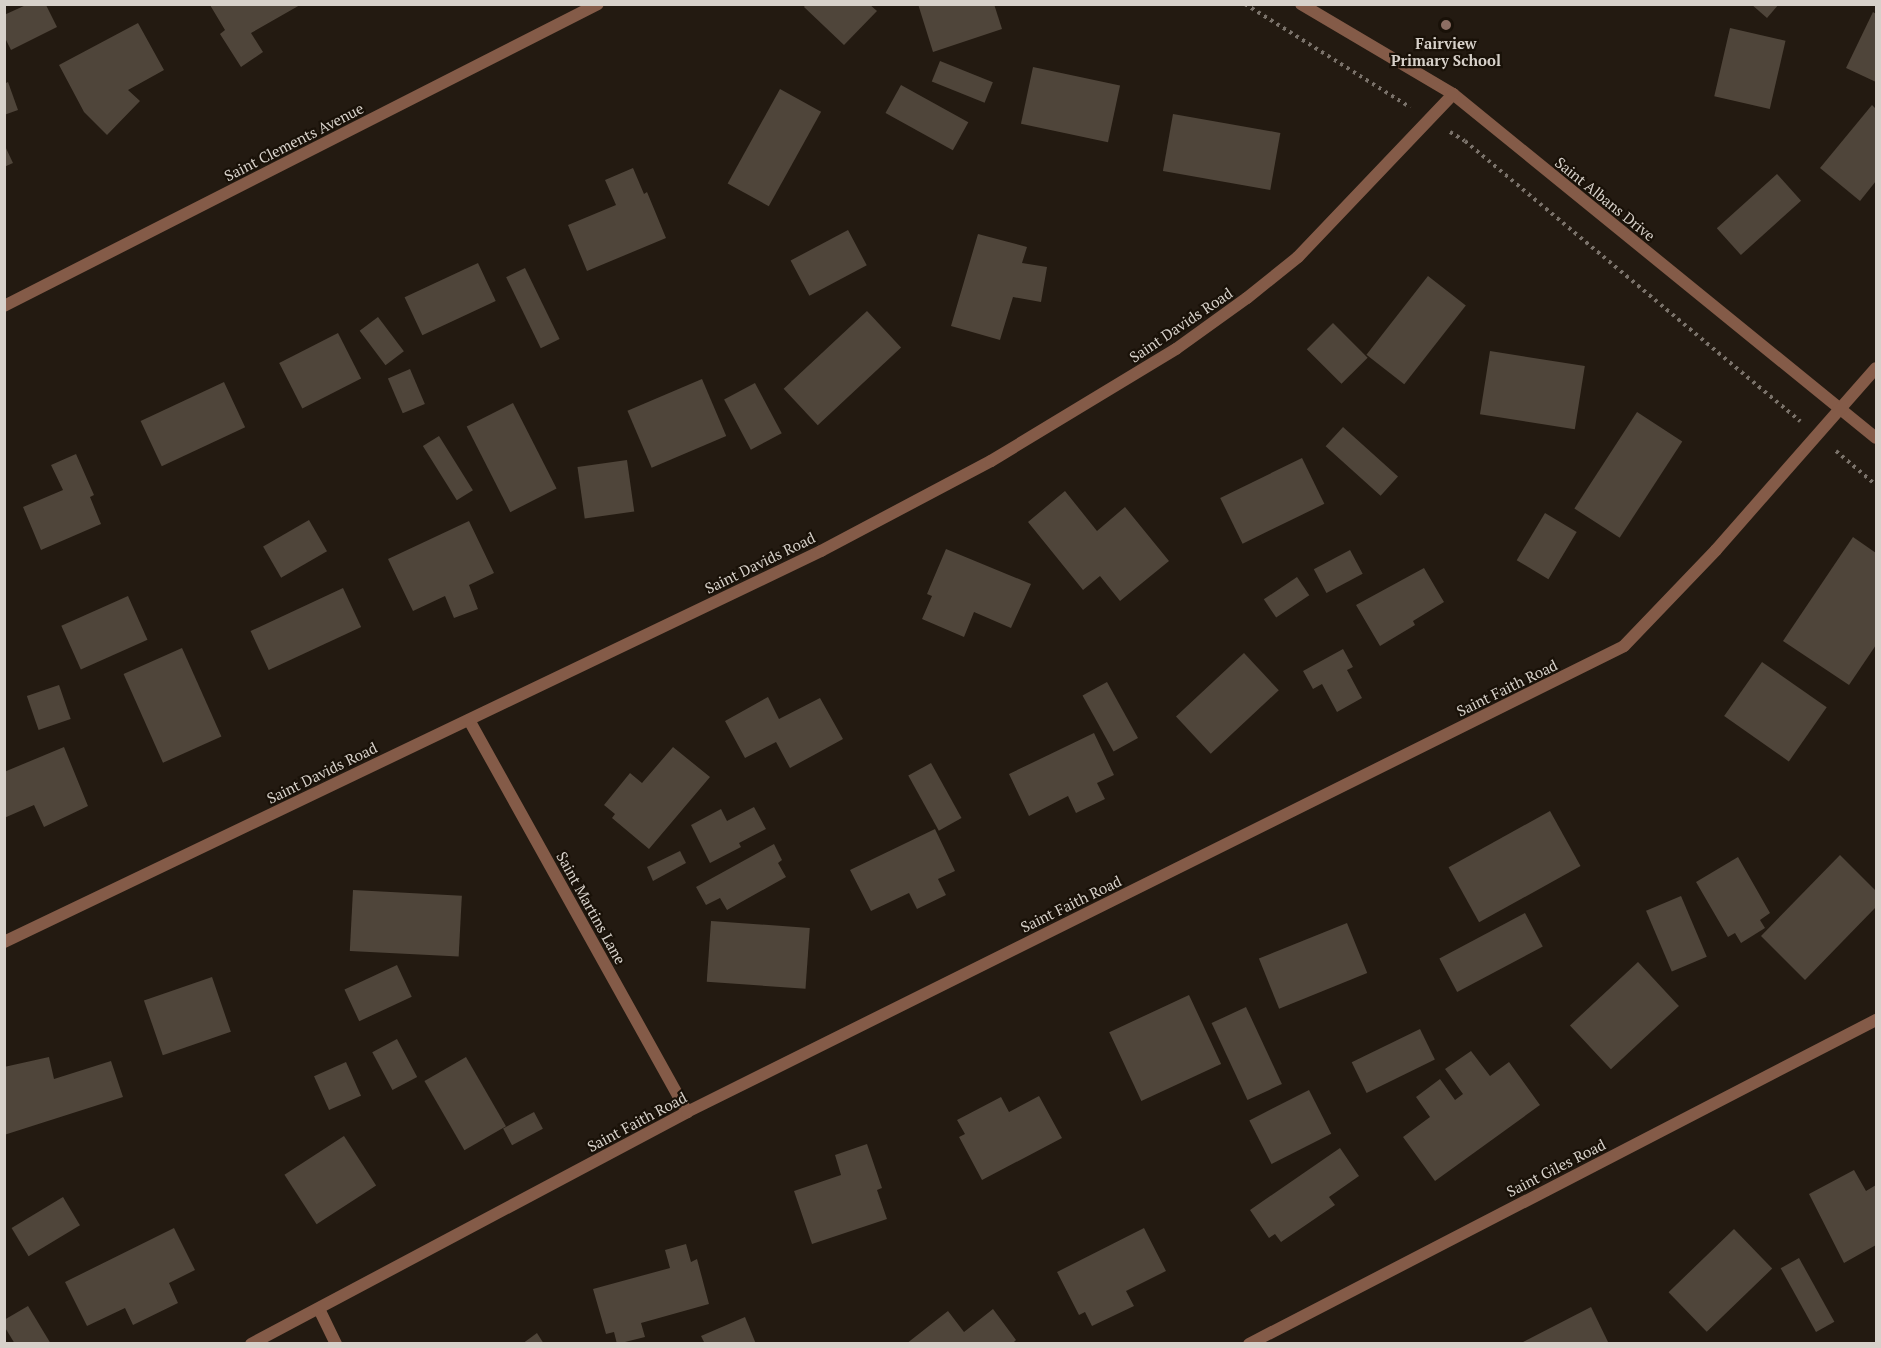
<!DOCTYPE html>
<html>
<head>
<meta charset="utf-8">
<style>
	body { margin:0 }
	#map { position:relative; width:1881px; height:1348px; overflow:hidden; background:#231a11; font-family:"PT Serif",serif }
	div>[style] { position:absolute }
	.building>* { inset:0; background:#4f453a; transform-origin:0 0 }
	.path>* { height:4px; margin-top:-2px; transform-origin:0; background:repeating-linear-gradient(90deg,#7a726a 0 3px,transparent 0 7.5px) }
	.street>* { height:12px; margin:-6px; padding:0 6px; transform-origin:6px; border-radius:6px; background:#845b48 }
	.dots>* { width:16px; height:16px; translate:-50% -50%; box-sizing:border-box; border:3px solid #191108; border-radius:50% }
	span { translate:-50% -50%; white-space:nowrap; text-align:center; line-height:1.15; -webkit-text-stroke:4.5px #191108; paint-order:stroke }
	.poi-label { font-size:15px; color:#d7d1ca; font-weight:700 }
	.street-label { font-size:15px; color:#d7d1ca }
	.frame { position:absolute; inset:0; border:6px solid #d7d1ca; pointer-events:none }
</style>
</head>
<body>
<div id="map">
	<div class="building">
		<i style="clip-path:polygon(806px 4px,869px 4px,877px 11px,844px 45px,804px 7px)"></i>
		<i style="clip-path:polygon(918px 4px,994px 4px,1002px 29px,933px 52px)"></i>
		<i style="clip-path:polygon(1751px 4px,1779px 4px,1767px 18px)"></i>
		<i style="clip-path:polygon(26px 5px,46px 5px,57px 27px,11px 50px,4px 36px,4px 15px)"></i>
		<i style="clip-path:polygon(210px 5px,300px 5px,251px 33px,263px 52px,241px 67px,220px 34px,225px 30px)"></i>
		<i style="clip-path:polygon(1873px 12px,1876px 14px,1876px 82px,1846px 68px)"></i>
		<i style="clip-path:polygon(138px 23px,164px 70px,128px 90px,140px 101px,107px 135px,84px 112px,59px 65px)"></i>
		<i style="left:1730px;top:28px;width:57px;height:70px;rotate:13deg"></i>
		<i style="left:940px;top:61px;width:57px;height:22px;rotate:22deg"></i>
		<i style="left:1033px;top:67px;width:89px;height:58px;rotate:12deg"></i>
		<i style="clip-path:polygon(8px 82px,18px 110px,4px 115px,4px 84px)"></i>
		<i style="left:901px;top:85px;width:77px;height:32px;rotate:29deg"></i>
		<i style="left:780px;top:89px;width:47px;height:108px;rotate:29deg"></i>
		<i style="clip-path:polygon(1872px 105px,1876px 109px,1876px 181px,1860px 201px,1820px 168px)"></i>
		<i style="left:1173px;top:114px;width:109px;height:58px;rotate:10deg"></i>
		<i style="clip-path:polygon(4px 144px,13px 163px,4px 167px)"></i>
		<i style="clip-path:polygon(633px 168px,644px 194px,647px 192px,666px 238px,587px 271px,568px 225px,616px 205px,605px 180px)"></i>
		<i style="left:1777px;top:174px;width:36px;height:81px;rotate:48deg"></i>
		<i style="left:848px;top:230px;width:40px;height:65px;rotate:62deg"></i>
		<i style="clip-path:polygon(978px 234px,1027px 247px,1022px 263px,1047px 267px,1041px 302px,1013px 297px,1000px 340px,951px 326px)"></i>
		<i style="left:478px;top:263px;width:42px;height:81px;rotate:65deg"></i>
		<i style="left:525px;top:268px;width:79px;height:21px;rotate:64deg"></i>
		<i style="left:1428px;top:276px;width:48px;height:100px;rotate:38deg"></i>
		<i style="left:867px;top:311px;width:50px;height:114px;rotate:47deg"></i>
		<i style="left:378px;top:317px;width:43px;height:23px;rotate:53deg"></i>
		<i style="left:1333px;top:323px;width:49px;height:37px;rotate:45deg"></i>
		<i style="left:338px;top:333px;width:51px;height:66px;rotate:63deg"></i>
		<i style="left:1490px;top:351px;width:96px;height:64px;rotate:9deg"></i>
		<i style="left:410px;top:369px;width:38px;height:24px;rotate:67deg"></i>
		<i style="left:702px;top:379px;width:62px;height:81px;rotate:67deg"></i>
		<i style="left:224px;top:382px;width:50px;height:92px;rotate:65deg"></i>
		<i style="left:755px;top:383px;width:57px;height:35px;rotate:62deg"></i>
		<i style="left:513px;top:403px;width:96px;height:52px;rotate:63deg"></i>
		<i style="left:1637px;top:412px;width:54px;height:115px;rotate:33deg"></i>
		<i style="left:1343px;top:427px;width:74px;height:26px;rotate:42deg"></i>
		<i style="left:439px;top:436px;width:64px;height:19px;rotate:58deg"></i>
		<i style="clip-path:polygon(76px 454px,94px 495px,90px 497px,101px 524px,41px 550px,23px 507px,63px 490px,51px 465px)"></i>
		<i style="left:1302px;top:458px;width:51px;height:91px;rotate:64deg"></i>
		<i style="left:627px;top:460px;width:52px;height:50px;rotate:82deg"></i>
		<i style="clip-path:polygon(1065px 491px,1097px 531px,1125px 507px,1169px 561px,1120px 601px,1100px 576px,1083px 590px,1028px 522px)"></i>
		<i style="left:1545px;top:513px;width:37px;height:55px;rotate:31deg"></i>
		<i style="left:309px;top:520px;width:36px;height:53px;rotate:60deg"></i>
		<i style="clip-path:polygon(469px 521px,494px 573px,469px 585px,478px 609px,454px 618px,445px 596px,413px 611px,388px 559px)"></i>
		<i style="clip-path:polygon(1853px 537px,1876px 553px,1876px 645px,1849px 685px,1783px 641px)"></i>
		<i style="clip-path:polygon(946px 549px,1031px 584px,1011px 628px,974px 612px,964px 637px,922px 619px,932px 596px,927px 594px)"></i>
		<i style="left:1350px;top:550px;width:27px;height:41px;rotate:62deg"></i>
		<i style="clip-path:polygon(1424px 568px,1444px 602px,1413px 621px,1415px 625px,1380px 646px,1356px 605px)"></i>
		<i style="left:1297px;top:577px;width:22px;height:40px;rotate:56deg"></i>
		<i style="left:343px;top:588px;width:43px;height:102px;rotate:65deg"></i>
		<i style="left:128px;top:596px;width:48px;height:73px;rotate:66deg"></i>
		<i style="left:182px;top:648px;width:97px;height:64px;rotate:66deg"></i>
		<i style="clip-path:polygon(1343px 649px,1353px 667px,1347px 670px,1362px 698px,1337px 712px,1322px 684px,1313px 689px,1303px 671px)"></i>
		<i style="left:1244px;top:653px;width:51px;height:93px;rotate:47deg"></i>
		<i style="left:1762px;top:662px;width:79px;height:66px;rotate:35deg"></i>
		<i style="left:1107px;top:682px;width:64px;height:28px;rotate:61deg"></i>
		<i style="left:59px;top:685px;width:36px;height:34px;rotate:71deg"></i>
		<i style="clip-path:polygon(768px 697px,779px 719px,820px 698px,843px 739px,790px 768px,776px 742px,745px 758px,725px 721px)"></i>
		<i style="clip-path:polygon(1094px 733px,1114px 775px,1097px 783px,1105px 799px,1076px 813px,1068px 796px,1029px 816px,1009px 774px)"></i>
		<i style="clip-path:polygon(64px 747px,88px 806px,44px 827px,34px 805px,4px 818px,4px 772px)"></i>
		<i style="clip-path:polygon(673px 747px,710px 777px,649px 849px,612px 818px,615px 814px,604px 805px,630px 773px,642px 783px)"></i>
		<i style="left:931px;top:763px;width:63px;height:26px;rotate:61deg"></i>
		<i style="clip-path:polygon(754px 807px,766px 829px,739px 843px,741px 847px,710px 863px,691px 825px,721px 809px,727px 821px)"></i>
		<i style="left:1550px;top:811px;width:63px;height:116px;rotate:61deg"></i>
		<i style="clip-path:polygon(935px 829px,955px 871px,938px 879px,946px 895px,917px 909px,909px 893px,871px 911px,850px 870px)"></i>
		<i style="clip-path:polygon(774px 844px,782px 860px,778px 863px,786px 877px,727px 910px,720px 898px,706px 905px,696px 887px)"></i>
		<i style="clip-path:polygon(680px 851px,686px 863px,653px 881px,647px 867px)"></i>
		<i style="clip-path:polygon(1840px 855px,1876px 891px,1876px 907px,1805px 980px,1761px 936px)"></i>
		<i style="clip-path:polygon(1738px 857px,1770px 913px,1760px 920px,1765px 928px,1741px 943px,1735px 933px,1728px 937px,1696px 882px)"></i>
		<i style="left:353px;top:890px;width:109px;height:61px;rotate:3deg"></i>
		<i style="left:1681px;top:896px;width:66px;height:38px;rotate:67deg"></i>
		<i style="left:1525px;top:913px;width:38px;height:97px;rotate:62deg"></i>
		<i style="left:711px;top:921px;width:99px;height:61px;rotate:4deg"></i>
		<i style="left:1347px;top:923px;width:54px;height:95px;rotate:68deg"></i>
		<i style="left:1638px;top:962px;width:60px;height:93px;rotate:47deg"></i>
		<i style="left:397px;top:965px;width:35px;height:58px;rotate:65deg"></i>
		<i style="left:212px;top:977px;width:58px;height:72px;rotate:71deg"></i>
		<i style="left:1189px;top:995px;width:76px;height:88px;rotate:65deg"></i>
		<i style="left:1246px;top:1007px;width:85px;height:38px;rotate:65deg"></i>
		<i style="left:1420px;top:1029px;width:34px;height:76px;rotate:64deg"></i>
		<i style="left:397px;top:1039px;width:43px;height:28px;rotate:62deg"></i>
		<i style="clip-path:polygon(1471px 1051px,1490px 1076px,1509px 1062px,1540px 1105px,1435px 1181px,1403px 1137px,1430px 1117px,1416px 1097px,1440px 1079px,1455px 1100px,1463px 1094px,1445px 1069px)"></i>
		<i style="clip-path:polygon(49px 1057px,54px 1079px,111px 1061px,123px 1097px,4px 1135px,4px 1067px)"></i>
		<i style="left:466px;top:1057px;width:80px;height:48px;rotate:60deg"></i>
		<i style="left:346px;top:1062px;width:37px;height:35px;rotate:66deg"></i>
		<i style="left:1309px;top:1090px;width:49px;height:67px;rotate:63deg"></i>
		<i style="clip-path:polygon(1039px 1096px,1062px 1138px,982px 1180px,959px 1137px,965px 1134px,957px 1120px,1001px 1097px,1009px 1112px)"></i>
		<i style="left:534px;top:1112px;width:19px;height:35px;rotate:62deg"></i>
		<i style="left:344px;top:1136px;width:59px;height:71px;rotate:57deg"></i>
		<i style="clip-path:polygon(867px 1144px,882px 1188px,877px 1190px,887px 1219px,812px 1244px,794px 1191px,841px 1175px,835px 1155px)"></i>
		<i style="clip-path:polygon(1340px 1148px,1359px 1176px,1329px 1197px,1335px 1205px,1281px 1242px,1275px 1234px,1269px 1238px,1250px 1210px)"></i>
		<i style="clip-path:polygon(1854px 1170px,1866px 1191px,1876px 1185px,1876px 1245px,1844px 1263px,1809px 1194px)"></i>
		<i style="left:63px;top:1197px;width:33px;height:60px;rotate:59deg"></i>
		<i style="clip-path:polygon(174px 1228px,195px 1270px,169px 1283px,178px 1303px,133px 1325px,125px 1308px,87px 1326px,65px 1282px)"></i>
		<i style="clip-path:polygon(1144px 1228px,1166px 1271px,1126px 1291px,1134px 1306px,1092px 1326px,1085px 1312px,1079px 1315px,1057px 1272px)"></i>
		<i style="left:1734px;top:1229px;width:55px;height:91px;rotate:46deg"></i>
		<i style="clip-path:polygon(686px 1244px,691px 1262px,697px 1259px,709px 1304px,641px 1323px,645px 1337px,617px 1344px,614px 1332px,606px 1334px,593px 1289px,670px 1268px,665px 1250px)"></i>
		<i style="left:1799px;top:1258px;width:73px;height:21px;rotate:61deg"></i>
		<i style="clip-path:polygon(28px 1306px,51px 1344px,15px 1344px,4px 1326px,4px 1320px)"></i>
		<i style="clip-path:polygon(1591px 1307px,1609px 1344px,1519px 1344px)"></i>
		<i style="clip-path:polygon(993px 1309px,1016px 1340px,1012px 1344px,906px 1344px,948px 1311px,964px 1332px)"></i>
		<i style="clip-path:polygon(745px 1317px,756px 1344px,705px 1344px,701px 1336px)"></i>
		<i style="clip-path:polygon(537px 1333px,544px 1344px,522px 1344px)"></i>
	</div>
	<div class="path">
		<i style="left:1245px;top:4px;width:195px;rotate:32deg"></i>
		<i style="left:1450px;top:132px;width:17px;rotate:31deg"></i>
		<i style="left:1465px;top:141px;width:437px;rotate:39.9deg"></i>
		<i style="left:1836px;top:451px;width:52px;rotate:40.4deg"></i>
	</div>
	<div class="street">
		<i style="left:1301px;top:4px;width:177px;rotate:30.6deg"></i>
		<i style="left:1453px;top:94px;width:545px;rotate:39.12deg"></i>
		<i style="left:4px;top:306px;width:666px;rotate:-26.95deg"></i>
		<i style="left:469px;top:720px;width:449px;rotate:60.9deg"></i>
		<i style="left:4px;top:942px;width:906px;rotate:-25.57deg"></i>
		<i style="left:821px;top:551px;width:192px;rotate:-27.9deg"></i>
		<i style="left:991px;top:461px;width:216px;rotate:-31.2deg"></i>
		<i style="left:1176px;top:349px;width:87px;rotate:-35.7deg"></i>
		<i style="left:1247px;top:298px;width:65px;rotate:-38.8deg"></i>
		<i style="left:1298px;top:257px;width:225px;rotate:-46.4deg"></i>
		<i style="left:319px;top:1309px;width:39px;rotate:64deg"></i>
		<i style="left:251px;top:1344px;width:494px;rotate:-28deg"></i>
		<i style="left:687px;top:1112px;width:1046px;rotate:-26.44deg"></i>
		<i style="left:1624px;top:646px;width:133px;rotate:-46.2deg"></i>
		<i style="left:1716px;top:550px;width:242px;rotate:-48.7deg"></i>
		<i style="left:1249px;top:1344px;width:706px;rotate:-27.33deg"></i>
	</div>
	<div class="dots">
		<i style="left:1446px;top:25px;background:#8d6e63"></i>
	</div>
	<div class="poi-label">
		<span style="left:1446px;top:52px">Fairview<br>Primary School</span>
	</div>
	<div class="street-label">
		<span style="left:294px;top:142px;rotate:-27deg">Saint Clements Avenue</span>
		<span style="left:1605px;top:199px;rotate:39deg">Saint Albans Drive</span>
		<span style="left:1181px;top:325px;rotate:-34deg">Saint Davids Road</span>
		<span style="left:760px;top:563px;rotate:-26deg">Saint Davids Road</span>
		<span style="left:1507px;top:688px;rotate:-26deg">Saint Faith Road</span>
		<span style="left:322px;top:773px;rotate:-26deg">Saint Davids Road</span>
		<span style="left:1071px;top:904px;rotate:-26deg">Saint Faith Road</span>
		<span style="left:591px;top:908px;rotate:61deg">Saint Martins Lane</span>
		<span style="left:637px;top:1122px;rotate:-28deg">Saint Faith Road</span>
		<span style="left:1556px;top:1168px;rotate:-27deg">Saint Giles Road</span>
	</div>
	<div class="frame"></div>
</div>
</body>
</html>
